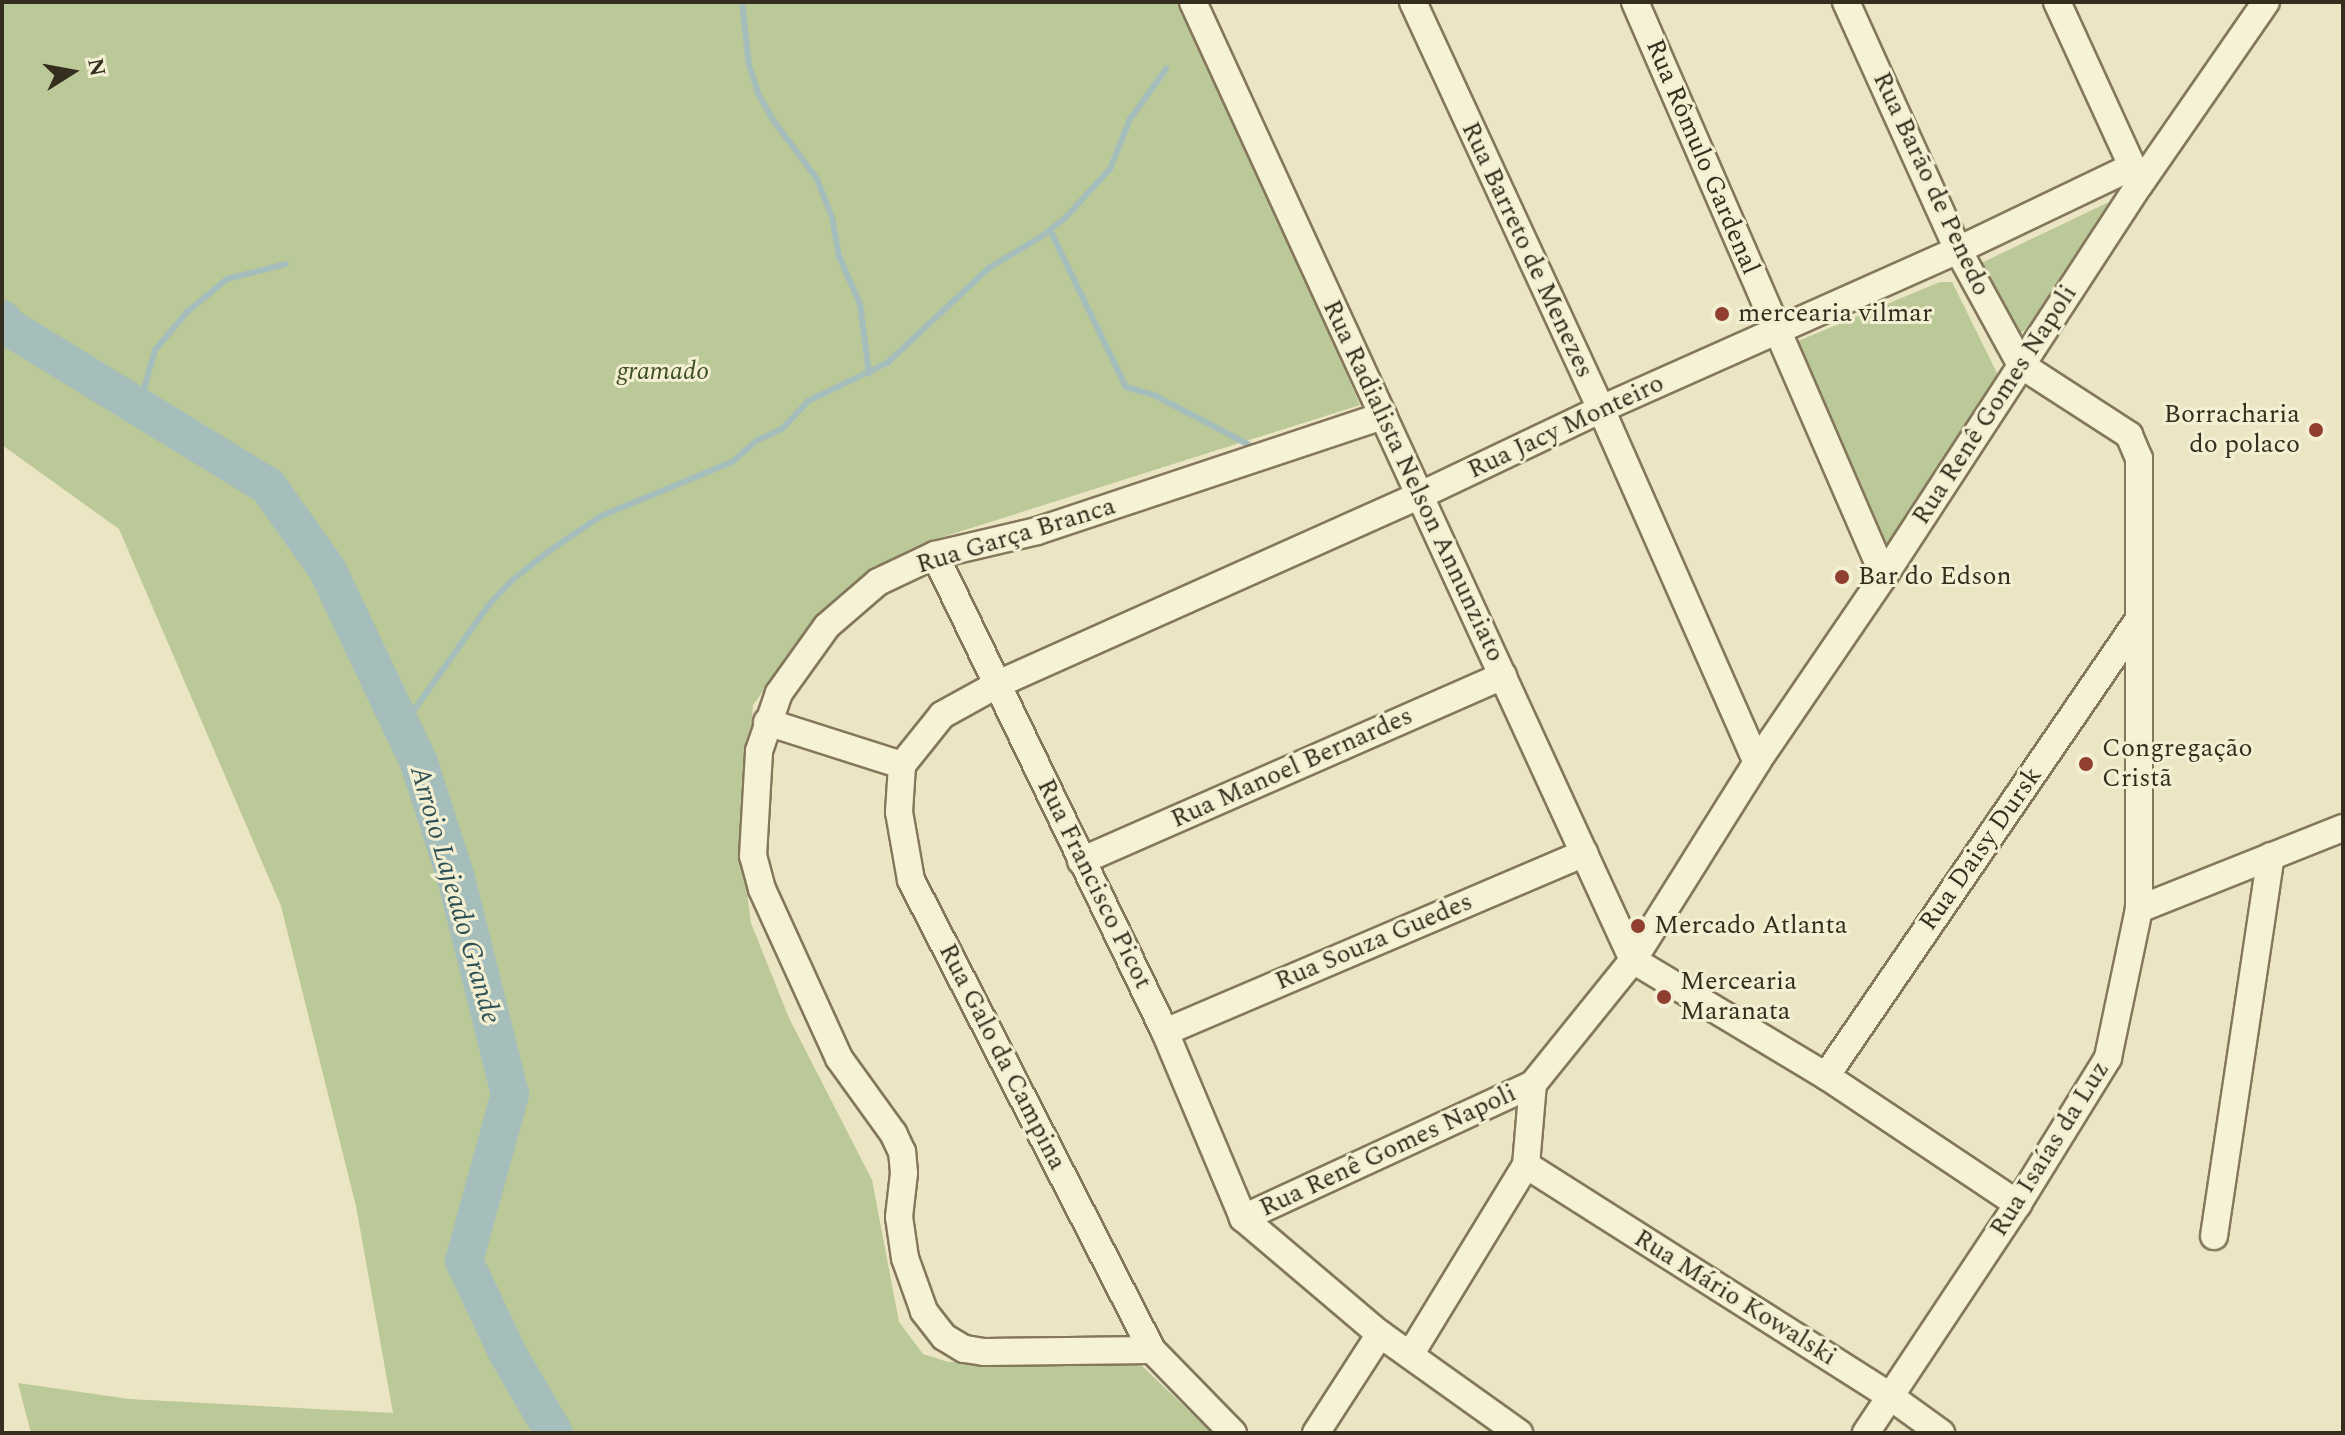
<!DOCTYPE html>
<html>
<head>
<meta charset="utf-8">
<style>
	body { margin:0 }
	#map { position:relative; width:2345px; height:1435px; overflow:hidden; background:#ebe5c3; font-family:Spectral,serif }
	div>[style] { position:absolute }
	.green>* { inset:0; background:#bbc898 }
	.stream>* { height:6px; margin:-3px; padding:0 3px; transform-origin:3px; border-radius:3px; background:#a5bebb }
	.river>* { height:38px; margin:-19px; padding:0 19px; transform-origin:19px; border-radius:19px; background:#a5bebb }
	.roads { filter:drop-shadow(2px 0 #84775b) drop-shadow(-2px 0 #84775b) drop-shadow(0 2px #84775b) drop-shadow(0 -2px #84775b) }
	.minor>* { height:26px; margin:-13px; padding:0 13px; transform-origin:13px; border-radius:13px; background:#f6f2d6 }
	.dots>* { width:22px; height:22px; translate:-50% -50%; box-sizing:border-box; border:4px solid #f3efd2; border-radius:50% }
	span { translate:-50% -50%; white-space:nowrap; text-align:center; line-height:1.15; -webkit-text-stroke:6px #f3efd2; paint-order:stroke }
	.street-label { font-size:26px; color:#352d1e }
	.poi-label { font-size:26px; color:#352d1e }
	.left { translate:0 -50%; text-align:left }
	.right { translate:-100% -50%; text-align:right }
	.park-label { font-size:26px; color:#3f5026; font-style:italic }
	.water-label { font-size:28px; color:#2e5054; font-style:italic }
	.frame { position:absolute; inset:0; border:4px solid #352d1e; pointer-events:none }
	.north { position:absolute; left:32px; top:32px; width:80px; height:80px; -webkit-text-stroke:6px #f3efd2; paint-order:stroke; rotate:79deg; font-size:22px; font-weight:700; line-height:32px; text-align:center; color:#352d1e }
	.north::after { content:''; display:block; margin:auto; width:28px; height:36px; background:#352d1e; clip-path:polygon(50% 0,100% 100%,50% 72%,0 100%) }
</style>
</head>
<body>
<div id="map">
	<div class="green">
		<i style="clip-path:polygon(2px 2px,1187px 2px,1360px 405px,930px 541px,880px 566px,820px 612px,753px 705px,742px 854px,751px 923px,789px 1018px,872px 1180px,899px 1322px,923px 1354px,948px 1362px,1141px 1365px,1212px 1433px,31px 1433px,18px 1383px,129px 1399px,393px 1413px,356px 1206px,281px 906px,119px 529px,2px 445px)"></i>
		<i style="clip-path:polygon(2109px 202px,2027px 329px,2016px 336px,1975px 266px)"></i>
		<i style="clip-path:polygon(1940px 282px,1952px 282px,1998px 375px,1999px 385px,1890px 553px,1882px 552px,1793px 349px,1798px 341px)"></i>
	</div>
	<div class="stream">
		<i style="left:742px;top:2px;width:63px;rotate:83.7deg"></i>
		<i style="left:749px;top:65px;width:29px;rotate:72deg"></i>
		<i style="left:758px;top:93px;width:31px;rotate:61deg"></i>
		<i style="left:773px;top:120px;width:74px;rotate:53.3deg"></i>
		<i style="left:817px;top:179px;width:41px;rotate:68.5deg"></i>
		<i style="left:832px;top:217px;width:40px;rotate:80deg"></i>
		<i style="left:839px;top:256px;width:52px;rotate:66.4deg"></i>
		<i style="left:860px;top:304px;width:70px;rotate:82.6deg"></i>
		<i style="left:1050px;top:230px;width:174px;rotate:64.2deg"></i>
		<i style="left:1126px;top:387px;width:29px;rotate:16deg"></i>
		<i style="left:1154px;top:395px;width:114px;rotate:27.7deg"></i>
		<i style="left:139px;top:407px;width:59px;rotate:-74.3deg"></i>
		<i style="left:155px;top:350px;width:50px;rotate:-49.9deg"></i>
		<i style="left:187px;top:312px;width:52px;rotate:-39.5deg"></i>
		<i style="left:227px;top:279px;width:61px;rotate:-14.3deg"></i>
		<i style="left:402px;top:727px;width:148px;rotate:-54.6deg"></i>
		<i style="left:488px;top:606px;width:33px;rotate:-47deg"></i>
		<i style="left:510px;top:582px;width:50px;rotate:-38.5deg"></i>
		<i style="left:549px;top:551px;width:63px;rotate:-33.9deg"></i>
		<i style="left:601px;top:516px;width:142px;rotate:-22.4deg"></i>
		<i style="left:732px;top:462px;width:32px;rotate:-41deg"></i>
		<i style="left:756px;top:441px;width:29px;rotate:-25deg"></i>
		<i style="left:782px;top:429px;width:38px;rotate:-47deg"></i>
		<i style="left:808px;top:401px;width:88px;rotate:-25.7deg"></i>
		<i style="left:887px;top:363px;width:139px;rotate:-43deg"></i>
		<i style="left:989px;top:268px;width:62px;rotate:-31.1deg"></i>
		<i style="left:1042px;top:236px;width:31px;rotate:-38deg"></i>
		<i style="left:1066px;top:217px;width:65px;rotate:-47.5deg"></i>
		<i style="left:1110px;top:169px;width:54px;rotate:-68.2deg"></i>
		<i style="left:1130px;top:119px;width:62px;rotate:-54.2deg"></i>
	</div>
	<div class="river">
		<i style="left:2px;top:319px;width:12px;rotate:48deg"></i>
		<i style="left:10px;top:328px;width:303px;rotate:31.5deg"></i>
		<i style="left:268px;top:486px;width:102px;rotate:54.6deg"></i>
		<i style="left:327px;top:569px;width:215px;rotate:64.6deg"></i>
		<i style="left:419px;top:763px;width:121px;rotate:72.2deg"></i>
		<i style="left:456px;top:878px;width:223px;rotate:76deg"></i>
		<i style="left:510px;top:1094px;width:173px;rotate:105.4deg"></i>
		<i style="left:464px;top:1261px;width:103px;rotate:64.7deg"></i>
		<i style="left:508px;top:1354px;width:91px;rotate:59.8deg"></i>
	</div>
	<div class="roads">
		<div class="minor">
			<i style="left:1193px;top:2px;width:1054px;rotate:65.33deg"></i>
			<i style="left:1633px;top:960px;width:225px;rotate:31deg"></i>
			<i style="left:1826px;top:1076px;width:231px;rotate:33.7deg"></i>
			<i style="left:1413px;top:2px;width:448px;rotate:65.2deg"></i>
			<i style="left:1601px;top:409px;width:386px;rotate:66.2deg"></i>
			<i style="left:1635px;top:2px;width:626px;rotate:66.55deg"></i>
			<i style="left:1846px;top:2px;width:272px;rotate:65.7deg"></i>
			<i style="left:1958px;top:250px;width:131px;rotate:61.3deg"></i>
			<i style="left:2021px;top:365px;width:129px;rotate:32.9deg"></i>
			<i style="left:2129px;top:435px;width:25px;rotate:67deg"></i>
			<i style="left:2139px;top:458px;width:451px;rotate:90deg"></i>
			<i style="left:2139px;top:909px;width:152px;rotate:101.8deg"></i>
			<i style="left:2108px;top:1058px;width:172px;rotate:121.7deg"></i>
			<i style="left:2018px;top:1204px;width:275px;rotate:123.6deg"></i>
			<i style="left:2057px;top:2px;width:197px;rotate:65.4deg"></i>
			<i style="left:935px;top:555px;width:530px;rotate:64.26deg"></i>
			<i style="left:1165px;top:1032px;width:202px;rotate:67.2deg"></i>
			<i style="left:1243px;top:1218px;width:180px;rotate:40.3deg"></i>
			<i style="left:1380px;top:1334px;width:171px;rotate:35.5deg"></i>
			<i style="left:767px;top:722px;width:142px;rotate:17.7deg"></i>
			<i style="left:1081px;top:861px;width:461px;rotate:-23.7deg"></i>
			<i style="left:2139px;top:909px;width:219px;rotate:-21.7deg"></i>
			<i style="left:1165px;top:1032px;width:456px;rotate:-23.1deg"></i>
			<i style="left:1826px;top:1076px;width:550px;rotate:-55.59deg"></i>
			<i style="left:1526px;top:1165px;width:432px;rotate:32.4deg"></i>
			<i style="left:1891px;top:1397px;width:62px;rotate:35.8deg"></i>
			<i style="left:1243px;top:1218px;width:319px;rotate:-24.8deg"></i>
			<i style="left:1533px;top:1084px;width:159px;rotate:-51.1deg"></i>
			<i style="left:1633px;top:960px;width:234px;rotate:-57.9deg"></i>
			<i style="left:1757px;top:762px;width:225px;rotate:-55.7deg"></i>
			<i style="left:1884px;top:576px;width:468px;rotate:-56.9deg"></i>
			<i style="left:2140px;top:184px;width:221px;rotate:-55.3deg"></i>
			<i style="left:2214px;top:1236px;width:384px;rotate:-81.5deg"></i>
			<i style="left:1152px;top:1350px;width:168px;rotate:179.3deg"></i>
			<i style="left:984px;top:1352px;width:20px;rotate:-171deg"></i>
			<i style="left:964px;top:1349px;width:23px;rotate:-149deg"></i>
			<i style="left:944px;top:1337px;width:33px;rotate:-128deg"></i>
			<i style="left:924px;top:1311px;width:56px;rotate:-109.7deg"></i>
			<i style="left:905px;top:1258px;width:41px;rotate:-98.3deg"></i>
			<i style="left:899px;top:1217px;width:44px;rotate:-83.5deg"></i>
			<i style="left:904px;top:1173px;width:21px;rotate:-95deg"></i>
			<i style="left:902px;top:1152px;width:21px;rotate:-115deg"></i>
			<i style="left:893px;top:1133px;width:92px;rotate:-125.8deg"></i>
			<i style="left:839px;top:1058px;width:186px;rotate:-114.5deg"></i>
			<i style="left:762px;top:889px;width:34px;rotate:-105deg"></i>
			<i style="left:753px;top:856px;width:105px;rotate:-86.7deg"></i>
			<i style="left:759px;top:751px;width:61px;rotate:-71deg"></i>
			<i style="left:779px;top:693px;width:82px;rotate:-54.4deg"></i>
			<i style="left:827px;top:626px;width:67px;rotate:-40.8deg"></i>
			<i style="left:878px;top:582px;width:63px;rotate:-25.3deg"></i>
			<i style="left:935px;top:555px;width:105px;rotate:-13.2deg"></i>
			<i style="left:1037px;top:531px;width:365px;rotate:-18.4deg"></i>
			<i style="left:1410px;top:1355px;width:223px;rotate:-58.6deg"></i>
			<i style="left:1526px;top:1165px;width:81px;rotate:-85.1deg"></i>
			<i style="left:1233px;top:1433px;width:116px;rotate:-134.3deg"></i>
			<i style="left:1152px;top:1350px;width:528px;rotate:-117.15deg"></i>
			<i style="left:911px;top:880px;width:69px;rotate:-100deg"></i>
			<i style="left:899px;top:812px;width:47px;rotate:-86.3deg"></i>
			<i style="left:902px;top:765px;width:64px;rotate:-51.3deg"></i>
			<i style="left:942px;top:715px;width:66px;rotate:-28.9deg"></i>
			<i style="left:1000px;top:683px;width:459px;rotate:-24.1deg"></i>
			<i style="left:1419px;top:496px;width:202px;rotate:-25.5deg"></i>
			<i style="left:1601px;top:409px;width:391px;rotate:-24deg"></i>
			<i style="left:1958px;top:250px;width:192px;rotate:-25.6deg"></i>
			<i style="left:1316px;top:1433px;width:118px;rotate:-57.1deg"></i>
		</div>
	</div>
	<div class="dots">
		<i style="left:1722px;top:314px;background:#8f3e2f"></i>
		<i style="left:2316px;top:430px;background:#8f3e2f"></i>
		<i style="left:1842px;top:577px;background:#8f3e2f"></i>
		<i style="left:2086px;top:764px;background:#8f3e2f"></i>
		<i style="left:1638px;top:926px;background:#8f3e2f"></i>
		<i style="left:1664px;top:997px;background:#8f3e2f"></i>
	</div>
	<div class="street-label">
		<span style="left:1702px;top:157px;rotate:67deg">Rua Rômulo Gardenal</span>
		<span style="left:1931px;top:184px;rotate:65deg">Rua Barão de Penedo</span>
		<span style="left:1527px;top:250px;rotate:65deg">Rua Barreto de Menezes</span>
		<span style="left:1995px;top:405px;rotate:-57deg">Rua Renê Gomes Napoli</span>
		<span style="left:1566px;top:427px;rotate:-25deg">Rua Jacy Monteiro</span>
		<span style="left:1413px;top:481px;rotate:65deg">Rua Radialista Nelson Annunziato</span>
		<span style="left:1016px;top:536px;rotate:-17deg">Rua Garça Branca</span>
		<span style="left:1292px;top:768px;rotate:-24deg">Rua Manoel Bernardes</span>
		<span style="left:1981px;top:849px;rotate:-55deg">Rua Daisy Dursk</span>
		<span style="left:1094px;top:884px;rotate:64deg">Rua Francisco Picot</span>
		<span style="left:1374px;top:942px;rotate:-23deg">Rua Souza Guedes</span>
		<span style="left:1002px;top:1057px;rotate:63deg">Rua Galo da Campina</span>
		<span style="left:2050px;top:1149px;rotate:-58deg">Rua Isaías da Luz</span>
		<span style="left:1388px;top:1151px;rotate:-25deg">Rua Renê Gomes Napoli</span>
		<span style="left:1735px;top:1298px;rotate:32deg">Rua Mário Kowalski</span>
	</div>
	<div class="poi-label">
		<span class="left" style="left:1738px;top:314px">mercearia vilmar</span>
		<span class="right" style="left:2300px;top:430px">Borracharia<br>do polaco</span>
		<span class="left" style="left:1858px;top:577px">Bar do Edson</span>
		<span class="left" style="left:2102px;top:764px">Congregação<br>Cristã</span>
		<span class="left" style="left:1654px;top:926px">Mercado Atlanta</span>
		<span class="left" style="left:1680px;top:997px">Mercearia<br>Maranata</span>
	</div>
	<div class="park-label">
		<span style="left:663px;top:372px">gramado</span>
	</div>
	<div class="water-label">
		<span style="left:455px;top:895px;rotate:74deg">Arroio Lajeado Grande</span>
	</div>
	<div class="frame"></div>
	<div class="north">N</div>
</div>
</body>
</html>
